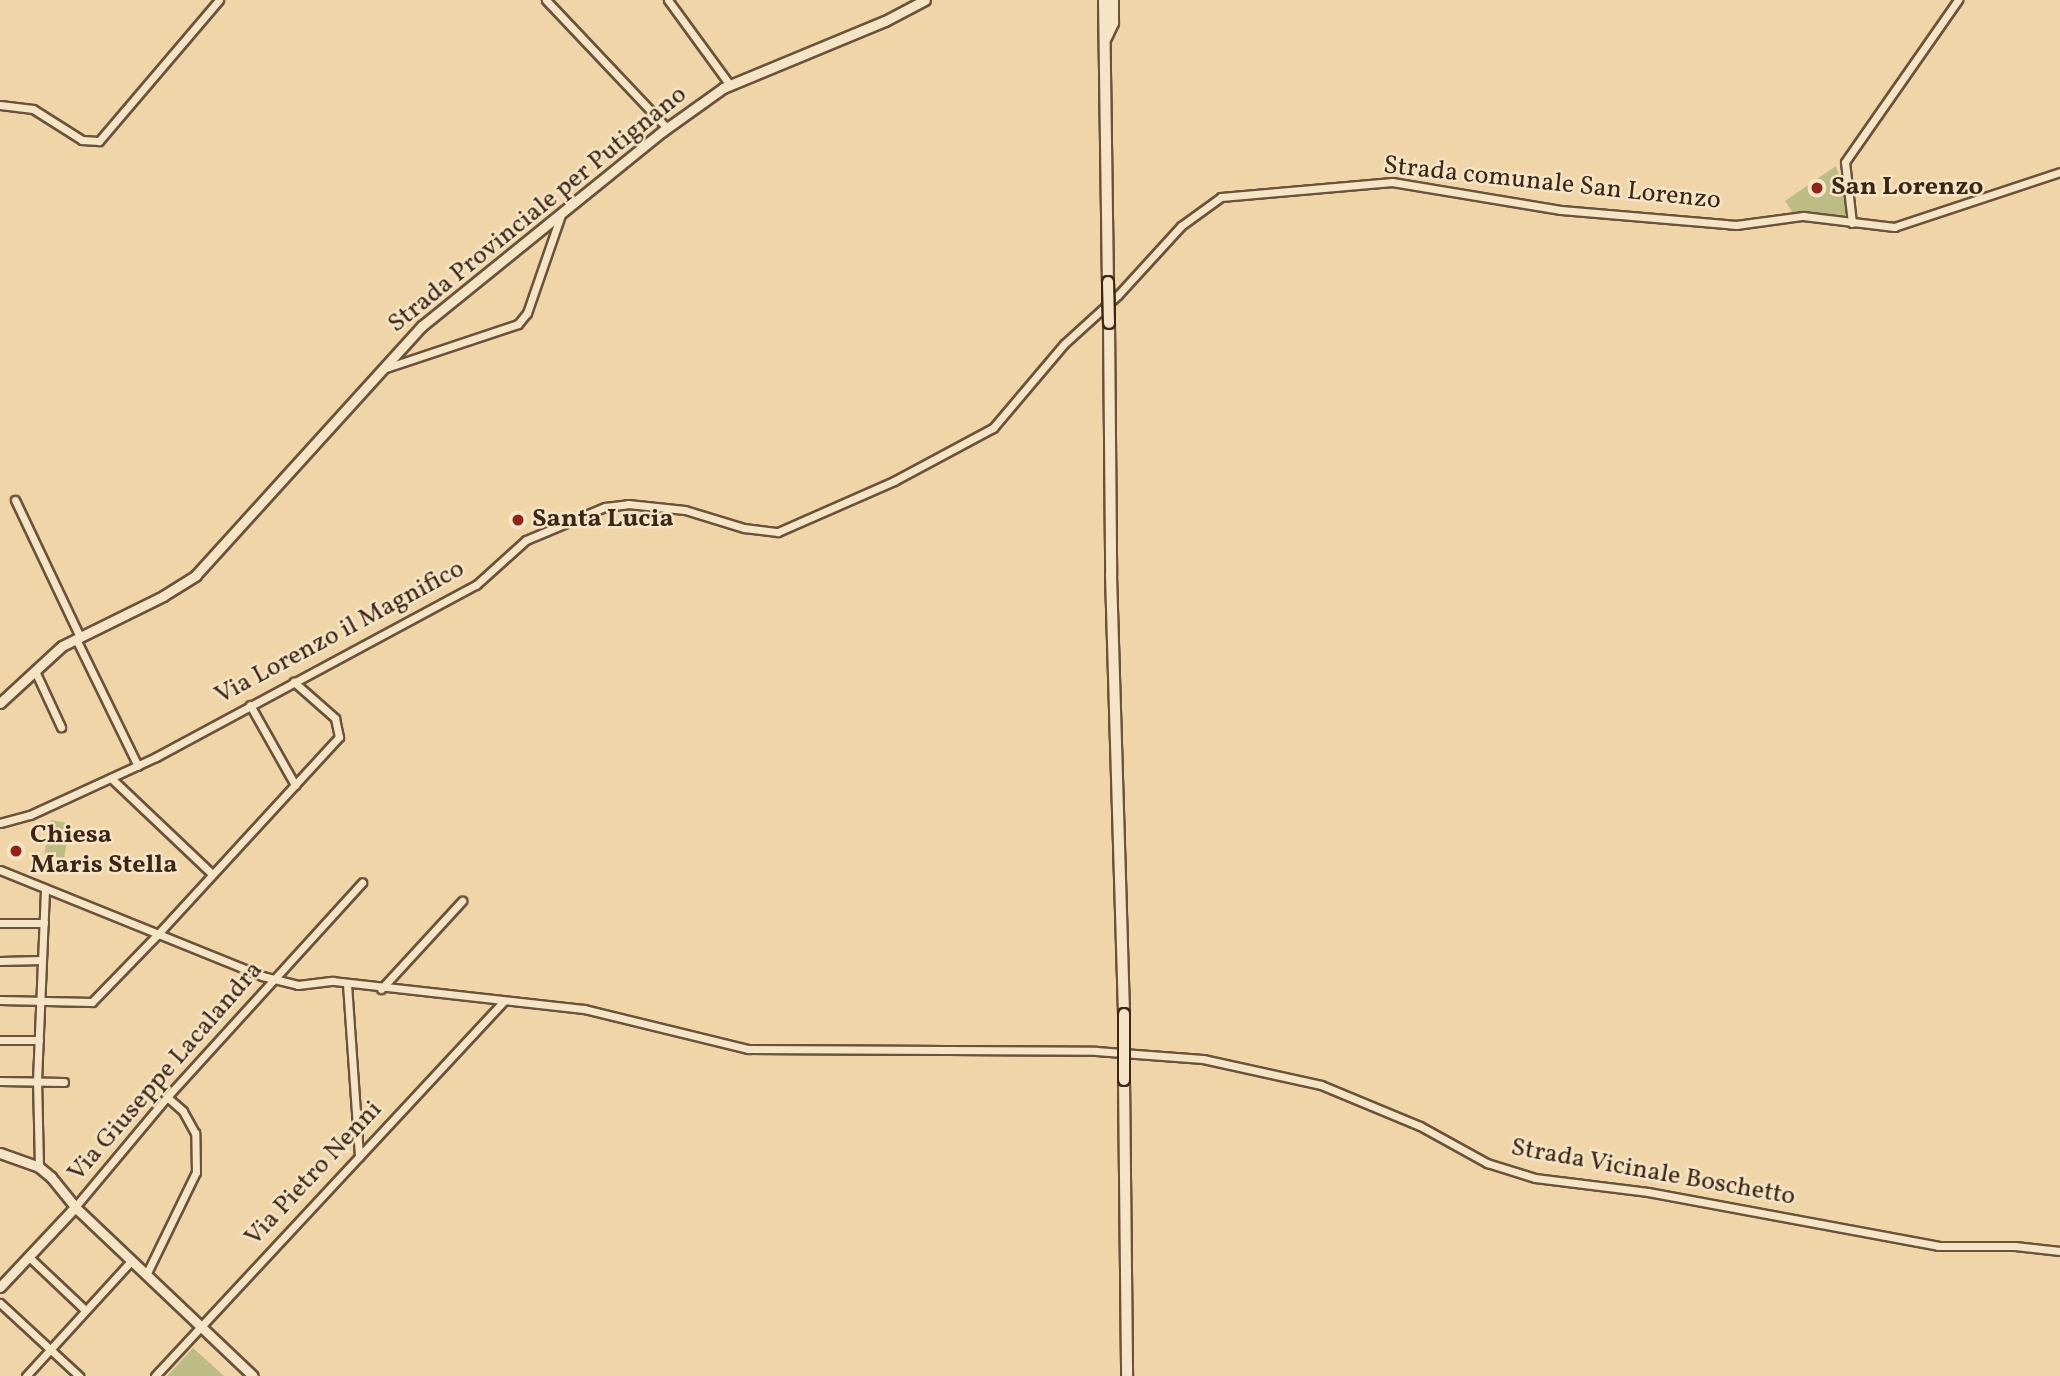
<!DOCTYPE html>
<html>
<head>
<meta charset="utf-8">
<style>
	body { margin:0 }
	#map { position:relative; width:2060px; height:1376px; overflow:hidden; background:#efd5a8; font-family:Vollkorn,serif }
	div>[style] { position:absolute }
	.green>* { inset:0; background:#bdbc85; transform-origin:0 0 }
	.roads { filter:drop-shadow(2px 0 #6a523b) drop-shadow(-2px 0 #6a523b) drop-shadow(0 2px #6a523b) drop-shadow(0 -2px #6a523b) }
	.minor>* { height:7px; margin:-3.5px; padding:0 3.5px; transform-origin:3.5px; border-radius:3.5px; background:#f5e4c6 }
	.tertiary>* { height:9px; margin:-4.5px; padding:0 4.5px; transform-origin:4.5px; border-radius:4.5px; background:#f5e4c6 }
	.secondary>* { height:10px; margin:-5px; padding:0 5px; transform-origin:5px; border-radius:5px; background:#f5e4c6 }
	.bridges { filter:drop-shadow(2px 0 #3e2617) drop-shadow(-2px 0 #3e2617) drop-shadow(0 2px #3e2617) drop-shadow(0 -2px #3e2617) }
	.secondary-bridge>* { height:10px; margin:-5px; padding:0 5px; transform-origin:5px; border-radius:5px; background:#f5e4c6 }
	.dots>* { width:19px; height:19px; translate:-50% -50%; box-sizing:border-box; border:4px solid #f5e4c6; border-radius:50% }
	span { translate:-50% -50%; white-space:nowrap; text-align:center; line-height:1.15; -webkit-text-stroke:5px #f5e4c6; paint-order:stroke }
	.street-label { font-size:26px; color:#3e2617 }
	.poi-label { font-size:26px; color:#3e2617; font-weight:700 }
	.left { translate:0 -50%; text-align:left }
</style>
</head>
<body>
<div id="map">
	<div class="green">
		<i style="clip-path:polygon(1836px 166px,1849px 206px,1845px 215px,1793px 213px,1785px 201px)"></i>
		<i style="left:51px;top:820px;width:20px;height:35px;rotate:11deg"></i>
		<i style="clip-path:polygon(193px 1348px,224px 1376px,167px 1376px)"></i>
	</div>
	<div class="roads">
		<div class="minor">
			<i style="left:546px;top:0;width:176px;rotate:46.6deg"></i>
			<i style="left:668px;top:0;width:105px;rotate:53.9deg"></i>
			<i style="left:0;top:105px;width:33px;rotate:7deg"></i>
			<i style="left:33px;top:109px;width:58px;rotate:32.3deg"></i>
			<i style="left:82px;top:140px;width:17px;rotate:3deg"></i>
			<i style="left:99px;top:141px;width:185px;rotate:-49.6deg"></i>
			<i style="left:1852px;top:223px;width:61px;rotate:-96.5deg"></i>
			<i style="left:1845px;top:162px;width:198px;rotate:-55.1deg"></i>
			<i style="left:383px;top:369px;width:142px;rotate:-18.4deg"></i>
			<i style="left:518px;top:324px;width:14px;rotate:-51deg"></i>
			<i style="left:527px;top:313px;width:104px;rotate:-70.9deg"></i>
			<i style="left:15px;top:500px;width:152px;rotate:64.6deg"></i>
			<i style="left:76px;top:639px;width:141px;rotate:64deg"></i>
			<i style="left:35px;top:671px;width:62px;rotate:65.1deg"></i>
			<i style="left:250px;top:705px;width:92px;rotate:60.6deg"></i>
			<i style="left:111px;top:778px;width:139px;rotate:43.5deg"></i>
			<i style="left:0;top:823px;width:31px;rotate:-15deg"></i>
			<i style="left:30px;top:815px;width:139px;rotate:-24.7deg"></i>
			<i style="left:156px;top:757px;width:363px;rotate:-28.3deg"></i>
			<i style="left:476px;top:585px;width:67px;rotate:-42deg"></i>
			<i style="left:526px;top:540px;width:86px;rotate:-22.7deg"></i>
			<i style="left:605px;top:507px;width:23px;rotate:-7deg"></i>
			<i style="left:628px;top:504px;width:57px;rotate:6deg"></i>
			<i style="left:685px;top:510px;width:62px;rotate:17deg"></i>
			<i style="left:744px;top:528px;width:34px;rotate:7deg"></i>
			<i style="left:778px;top:532px;width:127px;rotate:-23.7deg"></i>
			<i style="left:894px;top:481px;width:112px;rotate:-28.2deg"></i>
			<i style="left:993px;top:428px;width:110px;rotate:-49.8deg"></i>
			<i style="left:1064px;top:344px;width:73px;rotate:-42.2deg"></i>
			<i style="left:1118px;top:295px;width:93px;rotate:-47.6deg"></i>
			<i style="left:1181px;top:226px;width:49px;rotate:-35.9deg"></i>
			<i style="left:1221px;top:197px;width:172px;rotate:-5deg"></i>
			<i style="left:1392px;top:182px;width:171px;rotate:9.4deg"></i>
			<i style="left:1561px;top:210px;width:176px;rotate:4.9deg"></i>
			<i style="left:1736px;top:225px;width:68px;rotate:-7.7deg"></i>
			<i style="left:1803px;top:216px;width:92px;rotate:6.9deg"></i>
			<i style="left:1894px;top:227px;width:175px;rotate:-18.3deg"></i>
			<i style="left:0;top:870px;width:283px;rotate:22deg"></i>
			<i style="left:262px;top:976px;width:37px;rotate:14deg"></i>
			<i style="left:298px;top:985px;width:35px;rotate:-7deg"></i>
			<i style="left:333px;top:981px;width:253px;rotate:6.4deg"></i>
			<i style="left:584px;top:1009px;width:169px;rotate:13.7deg"></i>
			<i style="left:748px;top:1049px;width:348px;rotate:0.3deg"></i>
			<i style="left:1096px;top:1051px;width:107px;rotate:4.3deg"></i>
			<i style="left:1203px;top:1059px;width:121px;rotate:12.4deg"></i>
			<i style="left:1321px;top:1085px;width:107px;rotate:22.5deg"></i>
			<i style="left:1420px;top:1126px;width:77px;rotate:28.9deg"></i>
			<i style="left:1487px;top:1163px;width:50px;rotate:17.4deg"></i>
			<i style="left:1535px;top:1178px;width:114px;rotate:7.1deg"></i>
			<i style="left:1648px;top:1192px;width:295px;rotate:10.5deg"></i>
			<i style="left:1938px;top:1246px;width:77px"></i>
			<i style="left:2015px;top:1246px;width:45px;rotate:6.3deg"></i>
			<i style="left:0;top:923px;width:44px"></i>
			<i style="left:0;top:961px;width:42px;rotate:-1.4deg"></i>
			<i style="left:347px;top:984px;width:173px;rotate:86deg"></i>
			<i style="left:381px;top:989px;width:120px;rotate:-47.4deg"></i>
			<i style="left:0;top:1000px;width:92px;rotate:1.2deg"></i>
			<i style="left:92px;top:1002px;width:93px;rotate:-45.9deg"></i>
			<i style="left:157px;top:935px;width:269px;rotate:-47.4deg"></i>
			<i style="left:339px;top:737px;width:19px;rotate:-102deg"></i>
			<i style="left:335px;top:718px;width:55px;rotate:-138.7deg"></i>
			<i style="left:0;top:1040px;width:39px"></i>
			<i style="left:0;top:1081px;width:64px;rotate:0.9deg"></i>
			<i style="left:39px;top:1167px;width:86px;rotate:-91.3deg"></i>
			<i style="left:37px;top:1081px;width:190px;rotate:-87.6deg"></i>
			<i style="left:75px;top:1207px;width:143px;rotate:-50.1deg"></i>
			<i style="left:167px;top:1097px;width:290px;rotate:-47.7deg"></i>
			<i style="left:29px;top:1257px;width:77px;rotate:43.4deg"></i>
			<i style="left:146px;top:1275px;width:114px;rotate:-64.1deg"></i>
			<i style="left:196px;top:1172px;width:39px;rotate:-91deg"></i>
			<i style="left:195px;top:1133px;width:25px;rotate:-119deg"></i>
			<i style="left:183px;top:1111px;width:21px;rotate:-139deg"></i>
			<i style="left:0;top:1303px;width:108px;rotate:42.7deg"></i>
			<i style="left:26px;top:1376px;width:156px;rotate:-47.6deg"></i>
			<i style="left:155px;top:1376px;width:512px;rotate:-47.06deg"></i>
		</div>
		<div class="tertiary">
			<i style="left:0;top:703px;width:84px;rotate:-42.6deg"></i>
			<i style="left:62px;top:646px;width:113px;rotate:-26.3deg"></i>
			<i style="left:163px;top:596px;width:39px;rotate:-32deg"></i>
			<i style="left:196px;top:575px;width:336px;rotate:-47.8deg"></i>
			<i style="left:422px;top:326px;width:310px;rotate:-39deg"></i>
			<i style="left:663px;top:131px;width:74px;rotate:-35.6deg"></i>
			<i style="left:723px;top:88px;width:175px;rotate:-22.5deg"></i>
			<i style="left:885px;top:21px;width:45px;rotate:-27.7deg"></i>
			<i style="left:0;top:1153px;width:41px;rotate:19.7deg"></i>
			<i style="left:39px;top:1167px;width:16px;rotate:40deg"></i>
			<i style="left:51px;top:1177px;width:38px;rotate:51deg"></i>
			<i style="left:75px;top:1207px;width:245px;rotate:43.5deg"></i>
			<i style="left:0;top:1287px;width:110px;rotate:-46.8deg"></i>
		</div>
		<div class="secondary">
			<i style="left:1104px;top:0;width:282px;rotate:89.2deg"></i>
			<i style="left:1106px;top:38px;width:17px;rotate:-65deg"></i>
			<i style="left:1113px;top:23px;width:23px;rotate:-90deg"></i>
			<i style="left:1109px;top:323px;width:252px;rotate:89.5deg"></i>
			<i style="left:1111px;top:575px;width:439px;rotate:88.3deg"></i>
			<i style="left:1124px;top:1080px;width:296px;rotate:89.4deg"></i>
		</div>
	</div>
	<div class="bridges">
		<div class="secondary-bridge">
			<i style="left:1108px;top:282px;width:41px;rotate:88.6deg"></i>
			<i style="left:1124px;top:1014px;width:66px;rotate:90deg"></i>
		</div>
	</div>
	<div class="dots">
		<i style="left:1817px;top:188px;background:#8f2418"></i>
		<i style="left:518px;top:520px;background:#8f2418"></i>
		<i style="left:16px;top:851px;background:#8f2418"></i>
	</div>
	<div class="street-label">
		<span style="left:1552px;top:184px;rotate:6deg">Strada comunale San Lorenzo</span>
		<span style="left:538px;top:210px;rotate:-39deg">Strada Provinciale per Putignano</span>
		<span style="left:340px;top:633px;rotate:-28deg">Via Lorenzo il Magnifico</span>
		<span style="left:166px;top:1072px;rotate:-49deg">Via Giuseppe Lacalandra</span>
		<span style="left:1653px;top:1173px;rotate:10deg">Strada Vicinale Boschetto</span>
		<span style="left:314px;top:1174px;rotate:-47deg">Via Pietro Nenni</span>
	</div>
	<div class="poi-label">
		<span class="left" style="left:1831px;top:188px">San Lorenzo</span>
		<span class="left" style="left:532px;top:520px">Santa Lucia</span>
		<span class="left" style="left:30px;top:851px">Chiesa<br>Maris Stella</span>
	</div>
</div>
</body>
</html>
